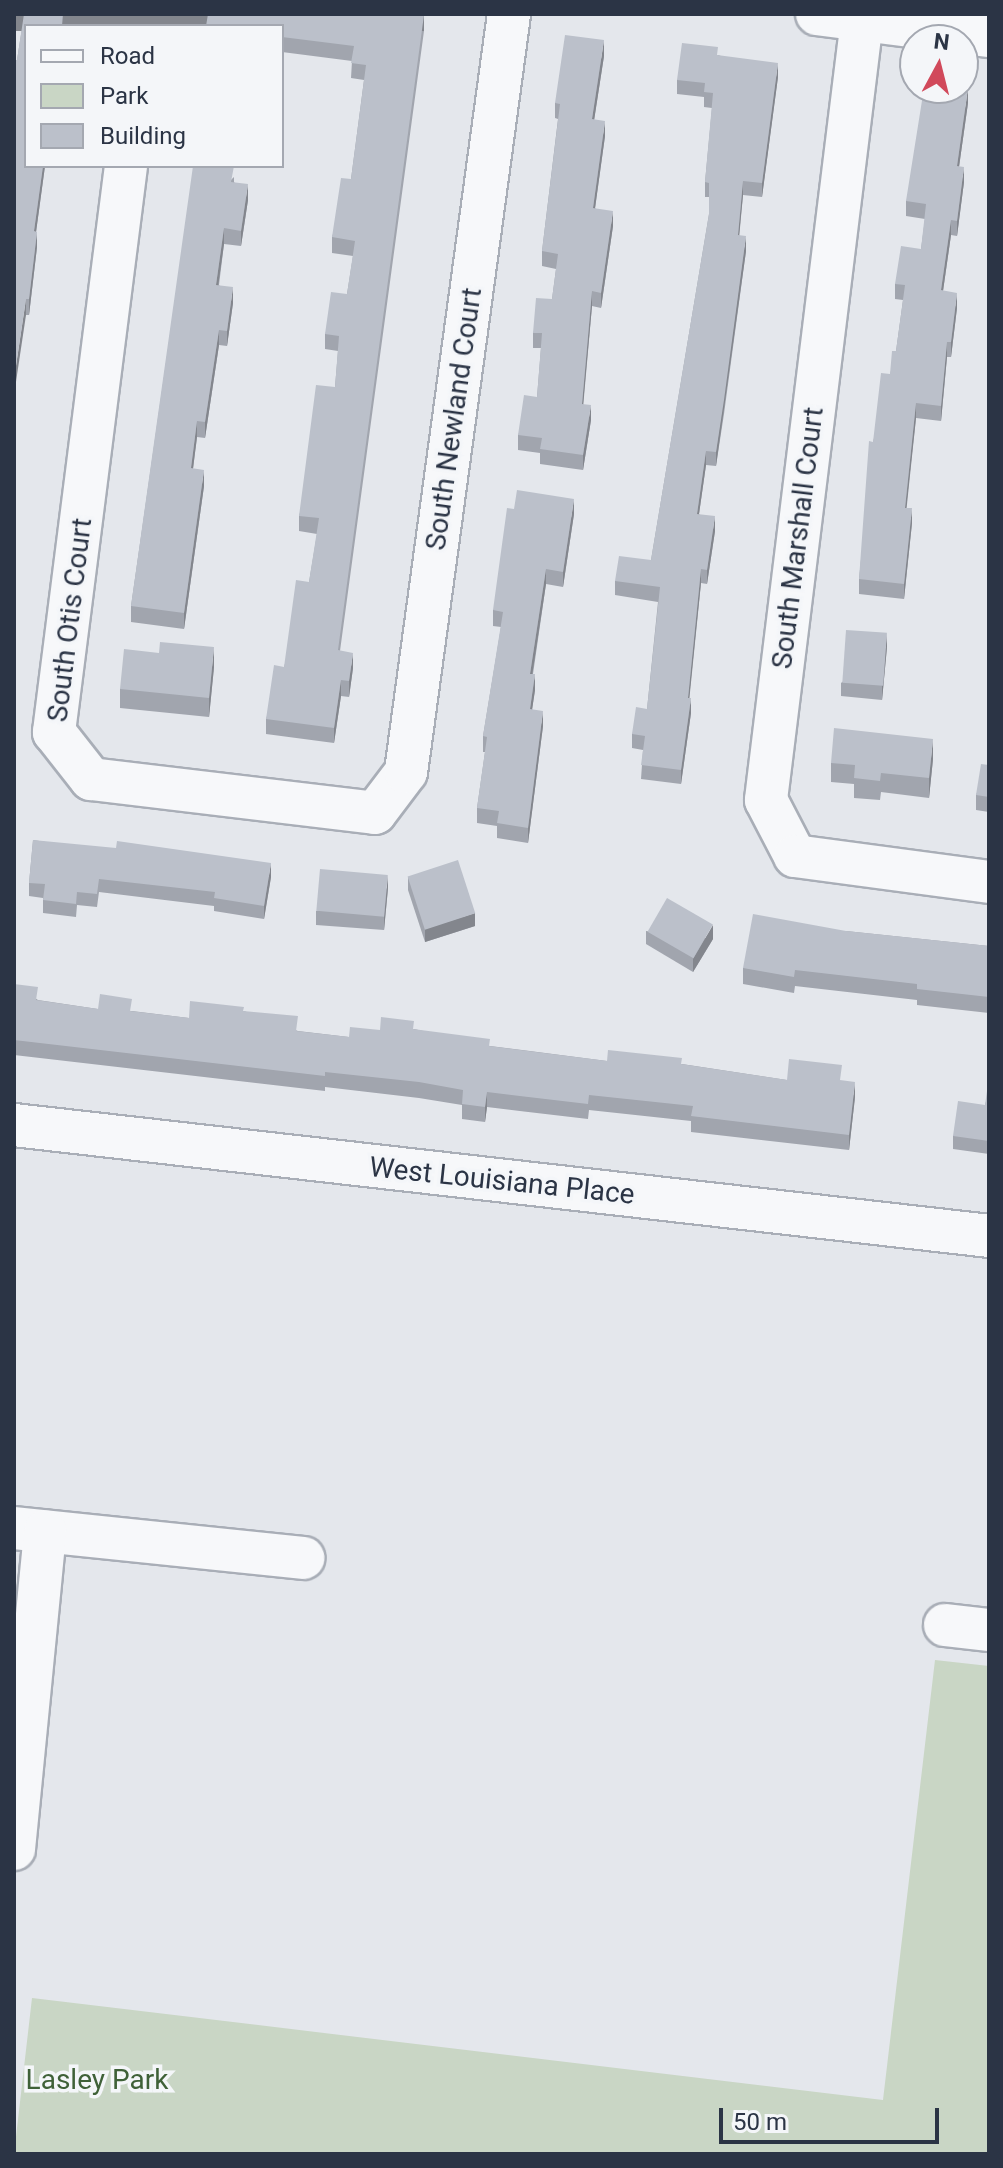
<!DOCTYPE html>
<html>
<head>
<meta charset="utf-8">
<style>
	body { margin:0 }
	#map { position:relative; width:1003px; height:2168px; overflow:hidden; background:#e4e7ec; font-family:Roboto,sans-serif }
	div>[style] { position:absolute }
	.green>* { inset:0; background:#c9d6c5 }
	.roads { filter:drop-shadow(2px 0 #a9aeb7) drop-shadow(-2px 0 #a9aeb7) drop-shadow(0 2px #a9aeb7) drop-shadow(0 -2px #a9aeb7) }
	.minor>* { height:42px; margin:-21px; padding:0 21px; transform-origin:21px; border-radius:21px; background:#f7f8fa }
	.wall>* { inset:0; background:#a1a5ae }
	.shaded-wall>* { inset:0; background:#83868d; transform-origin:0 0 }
	.building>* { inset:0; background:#bbc0ca; transform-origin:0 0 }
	span { translate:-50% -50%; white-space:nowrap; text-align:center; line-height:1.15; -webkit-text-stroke:7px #f4f6f9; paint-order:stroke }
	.street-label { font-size:28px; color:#2b3445 }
	.park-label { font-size:28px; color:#3f6138 }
	.frame { position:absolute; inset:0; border:16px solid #2b3445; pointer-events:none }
	.legend { position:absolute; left:24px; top:24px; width:260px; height:144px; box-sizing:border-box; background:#f4f6f9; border:2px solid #a4a8b1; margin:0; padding:10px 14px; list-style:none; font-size:24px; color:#2b3445 }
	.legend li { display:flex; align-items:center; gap:16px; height:40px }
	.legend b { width:40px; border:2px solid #a4a8b1 }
	.north { position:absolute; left:899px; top:24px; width:80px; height:80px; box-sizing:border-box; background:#f4f6f9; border:2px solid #a4a8b1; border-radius:50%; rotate:7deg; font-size:22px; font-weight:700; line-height:32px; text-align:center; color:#2b3445 }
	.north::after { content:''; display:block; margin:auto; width:28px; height:36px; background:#d1495b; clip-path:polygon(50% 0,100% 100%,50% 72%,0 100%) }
	.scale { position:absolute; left:719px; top:2108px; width:220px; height:36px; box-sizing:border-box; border:4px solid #2b3445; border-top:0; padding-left:10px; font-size:24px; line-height:28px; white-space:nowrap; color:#2b3445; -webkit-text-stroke:6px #f4f6f9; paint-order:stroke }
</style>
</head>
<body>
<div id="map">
	<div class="green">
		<i style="clip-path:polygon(935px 1660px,989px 1666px,989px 2154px,14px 2154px,32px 1998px,883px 2100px)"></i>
	</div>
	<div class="roads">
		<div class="minor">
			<i style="left:817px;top:14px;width:173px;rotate:7.3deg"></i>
			<i style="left:862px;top:20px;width:786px;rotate:97.02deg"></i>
			<i style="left:766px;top:800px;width:63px;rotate:62.6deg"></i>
			<i style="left:795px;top:856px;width:196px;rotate:7.6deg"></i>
			<i style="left:144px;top:26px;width:12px;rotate:-81deg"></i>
			<i style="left:126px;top:166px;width:571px;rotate:97.25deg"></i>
			<i style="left:54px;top:732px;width:60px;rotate:51.8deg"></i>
			<i style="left:91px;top:779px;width:286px;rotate:6.8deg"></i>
			<i style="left:375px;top:813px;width:51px;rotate:-52.9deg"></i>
			<i style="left:406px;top:772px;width:765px;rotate:-82.26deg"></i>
			<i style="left:14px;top:1125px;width:981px;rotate:6.49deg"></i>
			<i style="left:14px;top:1528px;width:291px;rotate:5.9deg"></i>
			<i style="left:945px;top:1625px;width:44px;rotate:6.5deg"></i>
			<i style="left:14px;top:1849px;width:319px;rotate:-84.4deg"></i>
		</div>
	</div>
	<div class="wall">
		<i style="clip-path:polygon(14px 14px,66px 14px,26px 26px,45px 166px,36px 232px,37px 247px,29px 315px,26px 315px,17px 60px,23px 22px,14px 21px)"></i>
		<i style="clip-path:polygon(282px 26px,424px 31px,340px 651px,353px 668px,349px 697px,341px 696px,334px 743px,266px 734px,266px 719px,284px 667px,309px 582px,317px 534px,299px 531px,299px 516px,335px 387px,338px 351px,325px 349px,325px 334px,347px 294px,353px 256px,332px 253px,332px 237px,351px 179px,364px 80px,351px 78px,352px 61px,282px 52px)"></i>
		<i style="clip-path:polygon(718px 55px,778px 77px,762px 197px,743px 195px,739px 235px,746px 251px,724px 414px,716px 466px,706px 465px,699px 514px,715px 531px,707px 584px,701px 583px,689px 698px,691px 713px,681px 784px,641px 779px,643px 750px,632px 748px,632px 734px,647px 709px,658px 602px,615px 595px,615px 581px,651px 560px,709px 214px,709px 197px,705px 197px,705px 182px,712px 108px,704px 107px,704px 97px,677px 94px,677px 80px)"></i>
		<i style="clip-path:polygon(604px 56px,594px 120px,605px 136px,595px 208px,613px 226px,601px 308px,592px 306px,583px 404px,591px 420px,583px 470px,540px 464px,540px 453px,518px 450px,518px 435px,537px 397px,541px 348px,533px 348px,533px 333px,552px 299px,556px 269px,542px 266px,542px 251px,558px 119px,555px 118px,555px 103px)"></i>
		<i style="clip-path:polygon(968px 103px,959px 167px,964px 182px,957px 236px,951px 235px,943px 291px,957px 308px,951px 357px,947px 357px,941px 421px,916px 418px,906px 508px,912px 523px,904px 599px,859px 594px,859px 579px,873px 442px,896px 351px,903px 300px,895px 299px,895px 284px,921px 249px,925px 219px,906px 216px,906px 201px)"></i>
		<i style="clip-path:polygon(234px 177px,234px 182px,248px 200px,241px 246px,224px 244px,219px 285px,233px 303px,227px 346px,219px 345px,205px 438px,197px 437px,193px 469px,204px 486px,184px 629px,131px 622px,131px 606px,186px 223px)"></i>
		<i style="clip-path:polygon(574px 514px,563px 587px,546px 584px,533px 674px,535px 690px,532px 709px,543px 726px,528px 843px,497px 838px,497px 826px,477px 823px,477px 808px,485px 752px,483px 752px,483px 736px,501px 627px,493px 626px,493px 610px)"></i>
		<i style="clip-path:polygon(887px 647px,882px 700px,841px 696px,841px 683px)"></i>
		<i style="clip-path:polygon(159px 653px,214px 667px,209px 717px,120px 708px,120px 689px)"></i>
		<i style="clip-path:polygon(933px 759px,929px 798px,881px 792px,880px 800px,854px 798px,854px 784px,831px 782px,831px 763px)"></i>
		<i style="clip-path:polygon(989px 765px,989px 812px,976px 810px,976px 795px)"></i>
		<i style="clip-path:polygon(33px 840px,271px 877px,264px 919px,214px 911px,214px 906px,99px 892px,97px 907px,77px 905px,76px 917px,43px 913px,43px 898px,29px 896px,29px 883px)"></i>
		<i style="clip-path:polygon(408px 877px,475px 926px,425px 942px,408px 890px)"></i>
		<i style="clip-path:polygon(388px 888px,384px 930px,316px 925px,316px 911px)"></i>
		<i style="clip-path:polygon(646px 931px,713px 939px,693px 972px,646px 944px)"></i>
		<i style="clip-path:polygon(846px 931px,989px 946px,989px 1013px,917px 1005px,917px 1000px,795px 986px,794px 993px,743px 984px,743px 968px)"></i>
		<i style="clip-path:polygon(14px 984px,38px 1000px,98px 1009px,132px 1011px,189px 1018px,244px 1011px,298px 1031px,349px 1037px,380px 1030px,414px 1029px,490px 1046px,607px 1061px,682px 1064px,787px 1080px,842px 1081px,855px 1097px,849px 1150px,691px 1132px,691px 1121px,589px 1110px,588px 1119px,487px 1107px,485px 1122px,462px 1119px,462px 1105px,419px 1098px,325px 1087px,325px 1091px,14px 1055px)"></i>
		<i style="clip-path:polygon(989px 1091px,989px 1154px,953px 1149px,953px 1136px,985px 1105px)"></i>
	</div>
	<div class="shaded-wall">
		<i style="left:424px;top:15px;width:16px;height:641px;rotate:90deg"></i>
		<i style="clip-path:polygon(604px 40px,604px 56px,592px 134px,592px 119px)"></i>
		<i style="clip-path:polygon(778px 63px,778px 77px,762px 197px,762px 183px)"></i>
		<i style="clip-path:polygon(968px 88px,968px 103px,957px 181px,957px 166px)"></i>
		<i style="clip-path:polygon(605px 121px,605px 136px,593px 223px,593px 208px)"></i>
		<i style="clip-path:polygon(43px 166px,45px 166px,34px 247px,34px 231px)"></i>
		<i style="clip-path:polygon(964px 167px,964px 182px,957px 236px,957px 221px)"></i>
		<i style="clip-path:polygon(743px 181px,743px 195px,738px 249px,738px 235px)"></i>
		<i style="clip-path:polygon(248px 184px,248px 200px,241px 246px,241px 231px)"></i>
		<i style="clip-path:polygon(613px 211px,613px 226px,601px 308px,601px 293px)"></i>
		<i style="clip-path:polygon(951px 220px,951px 235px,941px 305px,941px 290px)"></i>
		<i style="clip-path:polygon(224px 228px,224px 244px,216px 301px,216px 285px)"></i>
		<i style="clip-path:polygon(37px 232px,37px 247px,29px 315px,29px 299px)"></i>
		<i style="clip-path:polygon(746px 236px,746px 251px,716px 466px,716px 452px)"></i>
		<i style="clip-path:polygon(233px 287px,233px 303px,227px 346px,227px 331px)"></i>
		<i style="clip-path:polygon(592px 291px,592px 306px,582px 419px,582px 404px)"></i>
		<i style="clip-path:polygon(957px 293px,957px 308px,951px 357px,951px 342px)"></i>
		<i style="clip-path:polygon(26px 299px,26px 315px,14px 395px,14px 379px)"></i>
		<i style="clip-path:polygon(219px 330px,219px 345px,205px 438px,205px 422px)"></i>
		<i style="clip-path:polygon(947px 342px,947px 357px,941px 421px,941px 406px)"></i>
		<i style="clip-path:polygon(916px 403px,916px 418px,905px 523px,905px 508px)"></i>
		<i style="clip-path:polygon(591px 405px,591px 420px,583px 470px,583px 455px)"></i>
		<i style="clip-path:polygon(197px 421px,197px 437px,191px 484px,191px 468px)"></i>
		<i style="clip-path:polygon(706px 451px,706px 465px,697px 528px,697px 514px)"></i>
		<i style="clip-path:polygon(204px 470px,204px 486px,184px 629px,184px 613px)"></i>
		<i style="clip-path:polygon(574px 499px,574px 514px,563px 587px,563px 572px)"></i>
		<i style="clip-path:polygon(912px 508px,912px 523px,904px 599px,904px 584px)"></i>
		<i style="clip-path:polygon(715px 516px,715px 531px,707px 584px,707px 570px)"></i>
		<i style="clip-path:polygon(546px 569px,546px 584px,530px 689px,530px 674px)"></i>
		<i style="clip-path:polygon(701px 569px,701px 583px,688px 712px,688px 698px)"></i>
		<i style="clip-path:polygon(887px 633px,887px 647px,882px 700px,882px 687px)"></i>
		<i style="clip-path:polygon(214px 647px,214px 667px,209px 717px,209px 698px)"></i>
		<i style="clip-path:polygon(353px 653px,353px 668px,349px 697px,349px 681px)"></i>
		<i style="clip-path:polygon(535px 674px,535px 690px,530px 724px,530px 709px)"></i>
		<i style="clip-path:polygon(341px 680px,341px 696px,334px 743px,334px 728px)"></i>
		<i style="clip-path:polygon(691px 698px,691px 713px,681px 784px,681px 770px)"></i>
		<i style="clip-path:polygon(543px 711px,543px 726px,528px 843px,528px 828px)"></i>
		<i style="clip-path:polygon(933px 739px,933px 759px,929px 798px,929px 778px)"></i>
		<i style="clip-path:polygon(271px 863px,271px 877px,264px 919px,264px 906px)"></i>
		<i style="clip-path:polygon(388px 875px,388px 888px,384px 930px,384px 917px)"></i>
		<i style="clip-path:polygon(475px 913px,475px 926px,425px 942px,425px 929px)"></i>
		<i style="clip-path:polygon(713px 925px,713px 939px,693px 972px,693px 959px)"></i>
		<i style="clip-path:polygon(855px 1082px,855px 1097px,849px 1150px,849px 1135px)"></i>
		<i style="clip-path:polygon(487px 1092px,487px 1107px,485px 1122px,485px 1107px)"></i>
	</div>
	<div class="building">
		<i style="clip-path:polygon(24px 14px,63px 14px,62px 26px,26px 26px,26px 166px,43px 166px,34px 231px,37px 232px,29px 299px,26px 299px,14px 379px,14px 60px,17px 60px)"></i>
		<i style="clip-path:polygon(208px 14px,415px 14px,424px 15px,338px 650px,353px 653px,349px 681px,341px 680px,334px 728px,266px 719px,274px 665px,284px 667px,296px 580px,309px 582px,319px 518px,299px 516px,316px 385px,335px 387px,339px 336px,325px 334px,331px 292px,347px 294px,355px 241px,332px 237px,341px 178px,351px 179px,366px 65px,351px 63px,354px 46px,282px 37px,282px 26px,206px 26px)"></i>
		<i style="clip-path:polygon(565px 35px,604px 40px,592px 119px,605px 121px,593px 208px,613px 211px,601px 293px,592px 291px,582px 404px,591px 405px,583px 455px,540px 449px,542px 438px,518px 435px,524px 395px,537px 397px,542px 333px,533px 333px,536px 298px,552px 299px,558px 254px,542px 251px,560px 104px,555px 103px)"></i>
		<i style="clip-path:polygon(682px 43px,718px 47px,717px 55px,778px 63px,762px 183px,743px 181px,738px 235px,746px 236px,724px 400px,716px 452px,706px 451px,697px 514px,715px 516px,707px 570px,701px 569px,688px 698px,691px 698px,681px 770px,641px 765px,645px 736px,632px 734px,636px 707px,647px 709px,660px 587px,615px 581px,619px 556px,651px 560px,709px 214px,709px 183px,705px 182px,713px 93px,704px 92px,705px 83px,677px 80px)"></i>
		<i style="clip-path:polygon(924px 88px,968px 88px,957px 166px,964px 167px,957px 221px,951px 220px,941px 290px,957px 293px,951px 342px,947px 342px,941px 406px,916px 403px,905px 508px,912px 508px,904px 584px,859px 579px,869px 441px,873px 442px,881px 373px,890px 374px,892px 351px,896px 351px,905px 285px,895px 284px,901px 246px,921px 249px,926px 204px,906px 201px)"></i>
		<i style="clip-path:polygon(193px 166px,234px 166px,231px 182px,248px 184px,241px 231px,224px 228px,216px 285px,233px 287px,227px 331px,219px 330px,205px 422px,197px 421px,191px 468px,204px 470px,184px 613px,131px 606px)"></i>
		<i style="clip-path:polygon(517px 490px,574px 499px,563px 572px,546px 569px,530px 674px,535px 674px,530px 709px,543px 711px,528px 828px,497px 823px,499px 811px,477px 808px,487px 737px,483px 736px,503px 612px,493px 610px,507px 508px,514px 509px)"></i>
		<i style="left:846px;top:630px;width:41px;height:53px;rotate:4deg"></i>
		<i style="clip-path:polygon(160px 642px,214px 647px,209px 698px,120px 689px,124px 649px,159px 653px)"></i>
		<i style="clip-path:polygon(834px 728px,933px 739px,929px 778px,881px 773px,880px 781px,854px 778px,855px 765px,831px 763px)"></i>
		<i style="clip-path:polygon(981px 764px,989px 765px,989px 797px,976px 795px)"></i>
		<i style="clip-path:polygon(33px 840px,116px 848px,117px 841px,271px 863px,264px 906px,214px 898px,215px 892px,99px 879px,97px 894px,77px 892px,76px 904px,43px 900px,45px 884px,29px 883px)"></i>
		<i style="left:458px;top:860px;width:56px;height:53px;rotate:72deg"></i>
		<i style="left:320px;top:869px;width:68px;height:42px;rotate:5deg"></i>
		<i style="left:667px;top:898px;width:53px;height:39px;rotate:30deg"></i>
		<i style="clip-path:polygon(753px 914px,846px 931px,989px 946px,989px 997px,917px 989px,917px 984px,795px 970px,794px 977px,743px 968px)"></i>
		<i style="clip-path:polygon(14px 984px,38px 987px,36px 1000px,98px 1009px,100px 994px,132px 999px,130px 1011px,189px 1018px,190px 1001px,244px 1007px,243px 1011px,298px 1016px,296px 1031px,349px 1037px,350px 1027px,380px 1030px,381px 1017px,414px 1021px,413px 1029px,490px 1039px,489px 1046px,607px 1061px,608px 1050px,682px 1058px,681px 1064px,787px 1080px,789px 1059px,842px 1065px,840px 1080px,855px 1082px,849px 1135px,691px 1116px,693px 1106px,589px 1095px,588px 1104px,487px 1092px,485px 1107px,462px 1104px,463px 1090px,419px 1082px,325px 1072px,325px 1076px,14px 1040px)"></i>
		<i style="clip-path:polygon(987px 1091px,989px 1091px,989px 1141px,953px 1136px,958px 1101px,985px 1105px)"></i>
	</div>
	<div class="street-label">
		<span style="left:454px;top:419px;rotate:-82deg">South Newland Court</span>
		<span style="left:798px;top:538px;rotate:-83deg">South Marshall Court</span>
		<span style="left:70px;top:620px;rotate:-83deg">South Otis Court</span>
		<span style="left:502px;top:1181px;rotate:6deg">West Louisiana Place</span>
	</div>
	<div class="park-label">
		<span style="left:97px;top:2080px">Lasley Park</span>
	</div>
	<div class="frame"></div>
	<ul class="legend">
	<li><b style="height:10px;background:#f7f8fa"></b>Road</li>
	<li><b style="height:22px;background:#c9d6c5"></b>Park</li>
	<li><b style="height:22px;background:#bbc0ca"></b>Building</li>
	</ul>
	<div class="north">N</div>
	<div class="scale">50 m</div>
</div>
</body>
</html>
